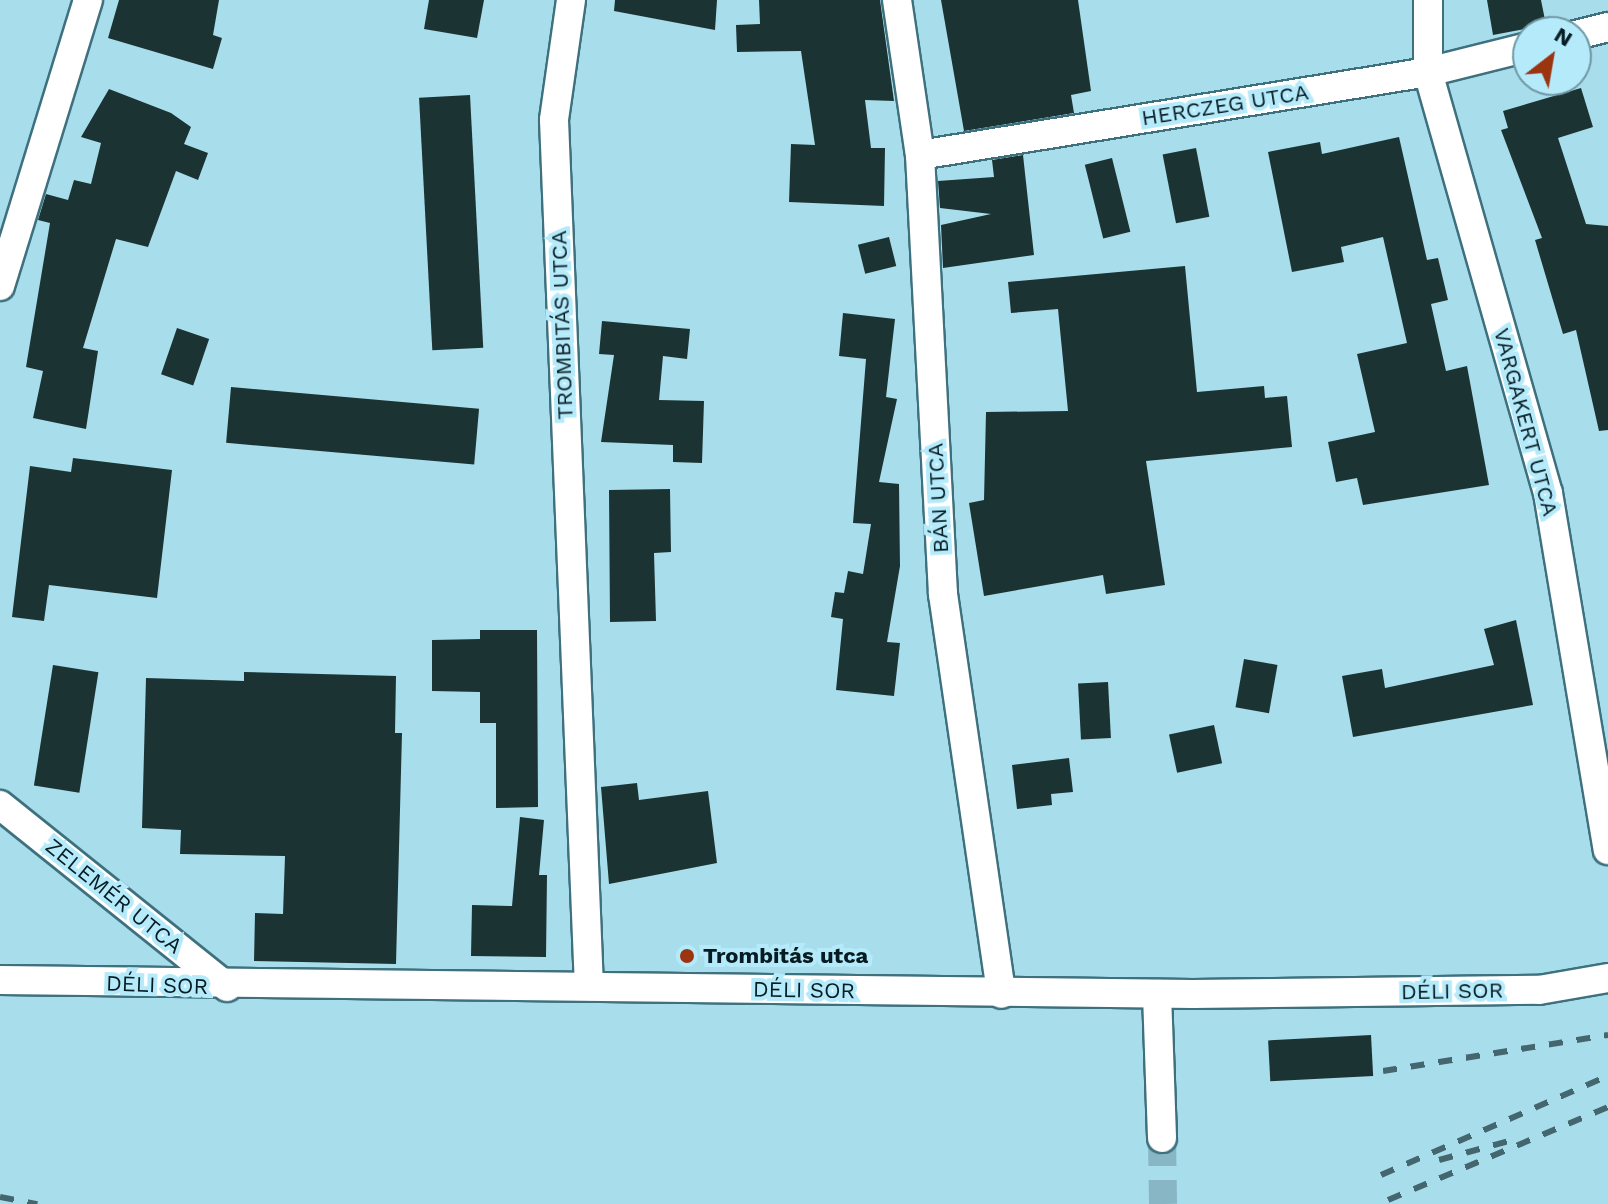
<!DOCTYPE html>
<html>
<head>
<meta charset="utf-8">
<style>
	body { margin:0 }
	#map { position:relative; width:1608px; height:1204px; overflow:hidden; background:#a8ddec; font-family:"Work Sans",sans-serif }
	div>[style] { position:absolute }
	.building>* { inset:0; background:#1c3333; transform-origin:0 0 }
	.street-tunnel>* { height:28px; margin-top:-14px; transform-origin:0; background:repeating-linear-gradient(90deg,#88b6c4 0 28px,transparent 0 42px) }
	.roads { filter:drop-shadow(2px 0 #3e707e) drop-shadow(-2px 0 #3e707e) drop-shadow(0 2px #3e707e) drop-shadow(0 -2px #3e707e) }
	.street>* { height:28px; margin:-14px; padding:0 14px; transform-origin:14px; border-radius:14px; background:#fff }
	.rail>* { height:6px; margin-top:-3px; transform-origin:0; background:repeating-linear-gradient(90deg,#44666f 0 14px,transparent 0 28px) }
	.dots>* { width:22px; height:22px; translate:-50% -50%; box-sizing:border-box; border:4px solid #b5eafa; border-radius:50% }
	span { translate:-50% -50%; white-space:nowrap; text-align:center; line-height:1.15; -webkit-text-stroke:8px #b5eafa; paint-order:stroke }
	.street-label { font-size:22px; color:#071c22 }
	.poi-label { font-size:22px; color:#071c22; font-weight:700 }
	.left { translate:0 -50%; text-align:left }
	.north { position:absolute; left:1512px; top:16px; width:80px; height:80px; box-sizing:border-box; background:#b5eafa; border:2px solid #6f98a4; border-radius:50%; rotate:31deg; font-size:22px; font-weight:700; line-height:32px; text-align:center; color:#071c22 }
	.north::after { content:''; display:block; margin:auto; width:28px; height:36px; background:#9b3510; clip-path:polygon(50% 0,100% 100%,50% 72%,0 100%) }
</style>
</head>
<body>
<div id="map">
	<div class="building">
		<i style="clip-path:polygon(119px 0,219px 0,213px 35px,222px 38px,213px 69px,108px 38px)"></i>
		<i style="clip-path:polygon(429px 0,484px 0,477px 38px,424px 29px)"></i>
		<i style="clip-path:polygon(615px 0,717px 0,715px 30px,614px 11px)"></i>
		<i style="clip-path:polygon(759px 0,880px 0,894px 101px,865px 100px,871px 148px,885px 148px,884px 206px,789px 202px,791px 144px,815px 145px,801px 51px,737px 52px,736px 25px,760px 24px)"></i>
		<i style="clip-path:polygon(941px 0,1078px 0,1091px 91px,1071px 95px,1074px 113px,964px 131px)"></i>
		<i style="clip-path:polygon(1487px 0,1541px 0,1546px 25px,1493px 35px)"></i>
		<i style="clip-path:polygon(1581px 88px,1593px 127px,1558px 138px,1586px 224px,1608px 226px,1608px 430px,1599px 431px,1576px 330px,1563px 334px,1535px 240px,1542px 238px,1501px 130px,1508px 128px,1503px 111px)"></i>
		<i style="clip-path:polygon(109px 89px,171px 113px,191px 127px,184px 144px,208px 153px,198px 180px,176px 171px,148px 247px,116px 239px,83px 348px,98px 351px,86px 429px,33px 418px,43px 371px,26px 367px,50px 223px,38px 220px,46px 194px,68px 200px,74px 180px,91px 184px,101px 143px,81px 137px)"></i>
		<i style="left:470px;top:95px;width:253px;height:51px;rotate:87deg"></i>
		<i style="clip-path:polygon(1399px 137px,1427px 260px,1438px 258px,1448px 300px,1431px 304px,1446px 371px,1467px 366px,1489px 485px,1363px 505px,1357px 478px,1336px 482px,1328px 442px,1375px 432px,1357px 354px,1407px 343px,1383px 237px,1341px 247px,1344px 262px,1292px 272px,1268px 152px,1320px 142px,1322px 154px)"></i>
		<i style="left:1196px;top:148px;width:70px;height:34px;rotate:79deg"></i>
		<i style="clip-path:polygon(1023px 155px,1034px 255px,943px 268px,941px 225px,991px 214px,940px 208px,938px 181px,994px 177px,992px 160px)"></i>
		<i style="left:1112px;top:158px;width:76px;height:28px;rotate:76deg"></i>
		<i style="left:889px;top:237px;width:30px;height:32px;rotate:76deg"></i>
		<i style="clip-path:polygon(1185px 266px,1197px 392px,1264px 386px,1265px 398px,1287px 396px,1292px 447px,1146px 461px,1165px 585px,1106px 594px,1103px 575px,984px 596px,969px 503px,984px 500px,986px 412px,1068px 411px,1058px 309px,1011px 313px,1008px 282px)"></i>
		<i style="clip-path:polygon(843px 313px,895px 319px,886px 397px,897px 399px,879px 482px,899px 484px,900px 566px,887px 642px,900px 643px,894px 696px,836px 690px,843px 619px,831px 617px,835px 592px,844px 593px,848px 571px,863px 574px,871px 524px,853px 523px,866px 359px,839px 356px)"></i>
		<i style="clip-path:polygon(602px 321px,690px 329px,687px 359px,663px 356px,659px 400px,704px 401px,702px 463px,673px 462px,673px 445px,601px 442px,614px 355px,599px 354px)"></i>
		<i style="left:177px;top:328px;width:34px;height:49px;rotate:19deg"></i>
		<i style="left:231px;top:387px;width:249px;height:56px;rotate:5deg"></i>
		<i style="clip-path:polygon(73px 458px,172px 470px,157px 598px,49px 585px,44px 621px,12px 617px,30px 466px,71px 472px)"></i>
		<i style="clip-path:polygon(670px 489px,671px 552px,654px 553px,656px 621px,610px 622px,609px 490px)"></i>
		<i style="clip-path:polygon(1516px 620px,1533px 705px,1353px 737px,1342px 676px,1382px 669px,1385px 688px,1494px 665px,1484px 629px)"></i>
		<i style="clip-path:polygon(480px 630px,537px 630px,538px 807px,496px 808px,496px 723px,480px 723px,480px 692px,432px 691px,432px 640px,480px 639px)"></i>
		<i style="left:1244px;top:659px;width:34px;height:49px;rotate:10deg"></i>
		<i style="left:53px;top:665px;width:46px;height:122px;rotate:9deg"></i>
		<i style="clip-path:polygon(244px 672px,396px 676px,395px 733px,402px 733px,396px 964px,254px 961px,255px 913px,283px 914px,285px 856px,180px 854px,181px 830px,142px 828px,146px 678px,244px 681px)"></i>
		<i style="left:1108px;top:682px;width:56px;height:30px;rotate:87deg"></i>
		<i style="left:1214px;top:725px;width:39px;height:46px;rotate:78deg"></i>
		<i style="clip-path:polygon(1069px 758px,1073px 792px,1051px 794px,1052px 805px,1017px 809px,1012px 765px)"></i>
		<i style="clip-path:polygon(637px 783px,639px 800px,708px 791px,717px 863px,609px 884px,601px 787px)"></i>
		<i style="clip-path:polygon(520px 817px,544px 820px,539px 875px,547px 875px,546px 957px,471px 956px,472px 905px,512px 906px)"></i>
		<i style="left:1371px;top:1035px;width:41px;height:103px;rotate:87deg"></i>
	</div>
	<div class="street-tunnel">
		<i style="left:1162px;top:1138px;width:66px;rotate:89.1deg"></i>
	</div>
	<div class="roads">
		<div class="street">
			<i style="left:571px;top:0;width:121px;rotate:98.1deg"></i>
			<i style="left:554px;top:120px;width:867px;rotate:87.69deg"></i>
			<i style="left:897px;top:0;width:157px;rotate:81.6deg"></i>
			<i style="left:920px;top:155px;width:440px;rotate:87deg"></i>
			<i style="left:943px;top:594px;width:404px;rotate:81.7deg"></i>
			<i style="left:1428px;top:0;width:72px;rotate:90deg"></i>
			<i style="left:1428px;top:72px;width:438px;rotate:74.1deg"></i>
			<i style="left:1548px;top:493px;width:362px;rotate:80.5deg"></i>
			<i style="left:1576px;top:35px;width:33px;rotate:-14deg"></i>
			<i style="left:920px;top:155px;width:515px;rotate:-9.28deg"></i>
			<i style="left:1428px;top:72px;width:103px;rotate:-14deg"></i>
			<i style="left:0;top:286px;width:299px;rotate:-72.9deg"></i>
			<i style="left:0;top:805px;width:291px;rotate:38.7deg"></i>
			<i style="left:0;top:980px;width:1193px;rotate:0.67deg"></i>
			<i style="left:1193px;top:994px;width:346px;rotate:-0.7deg"></i>
			<i style="left:1539px;top:990px;width:70px;rotate:-9.9deg"></i>
			<i style="left:1157px;top:994px;width:144px;rotate:88deg"></i>
		</div>
	</div>
	<div class="rail">
		<i style="left:1383px;top:1071px;width:228px;rotate:-9.1deg"></i>
		<i style="left:1439px;top:1160px;width:73px;rotate:-15.2deg"></i>
		<i style="left:1381px;top:1175px;width:248px;rotate:-23.6deg"></i>
		<i style="left:0;top:1197px;width:38px;rotate:11deg"></i>
		<i style="left:1388px;top:1200px;width:239px;rotate:-22.9deg"></i>
	</div>
	<div class="dots">
		<i style="left:687px;top:956px;background:#9b3510"></i>
	</div>
	<div class="street-label">
		<span style="left:1225px;top:105px;rotate:-9deg">HERCZEG UTCA</span>
		<span style="left:562px;top:325px;rotate:-92deg">TROMBITÁS UTCA</span>
		<span style="left:1526px;top:422px;rotate:75deg">VARGAKERT UTCA</span>
		<span style="left:938px;top:498px;rotate:-93deg">BÁN UTCA</span>
		<span style="left:114px;top:896px;rotate:39deg">ZELEMÉR UTCA</span>
		<span style="left:157px;top:985px;rotate:2deg">DÉLI SOR</span>
		<span style="left:804px;top:990px;rotate:1deg">DÉLI SOR</span>
		<span style="left:1452px;top:991px;rotate:-1deg">DÉLI SOR</span>
	</div>
	<div class="poi-label">
		<span class="left" style="left:703px;top:956px">Trombitás utca</span>
	</div>
	<div class="north">N</div>
</div>
</body>
</html>
